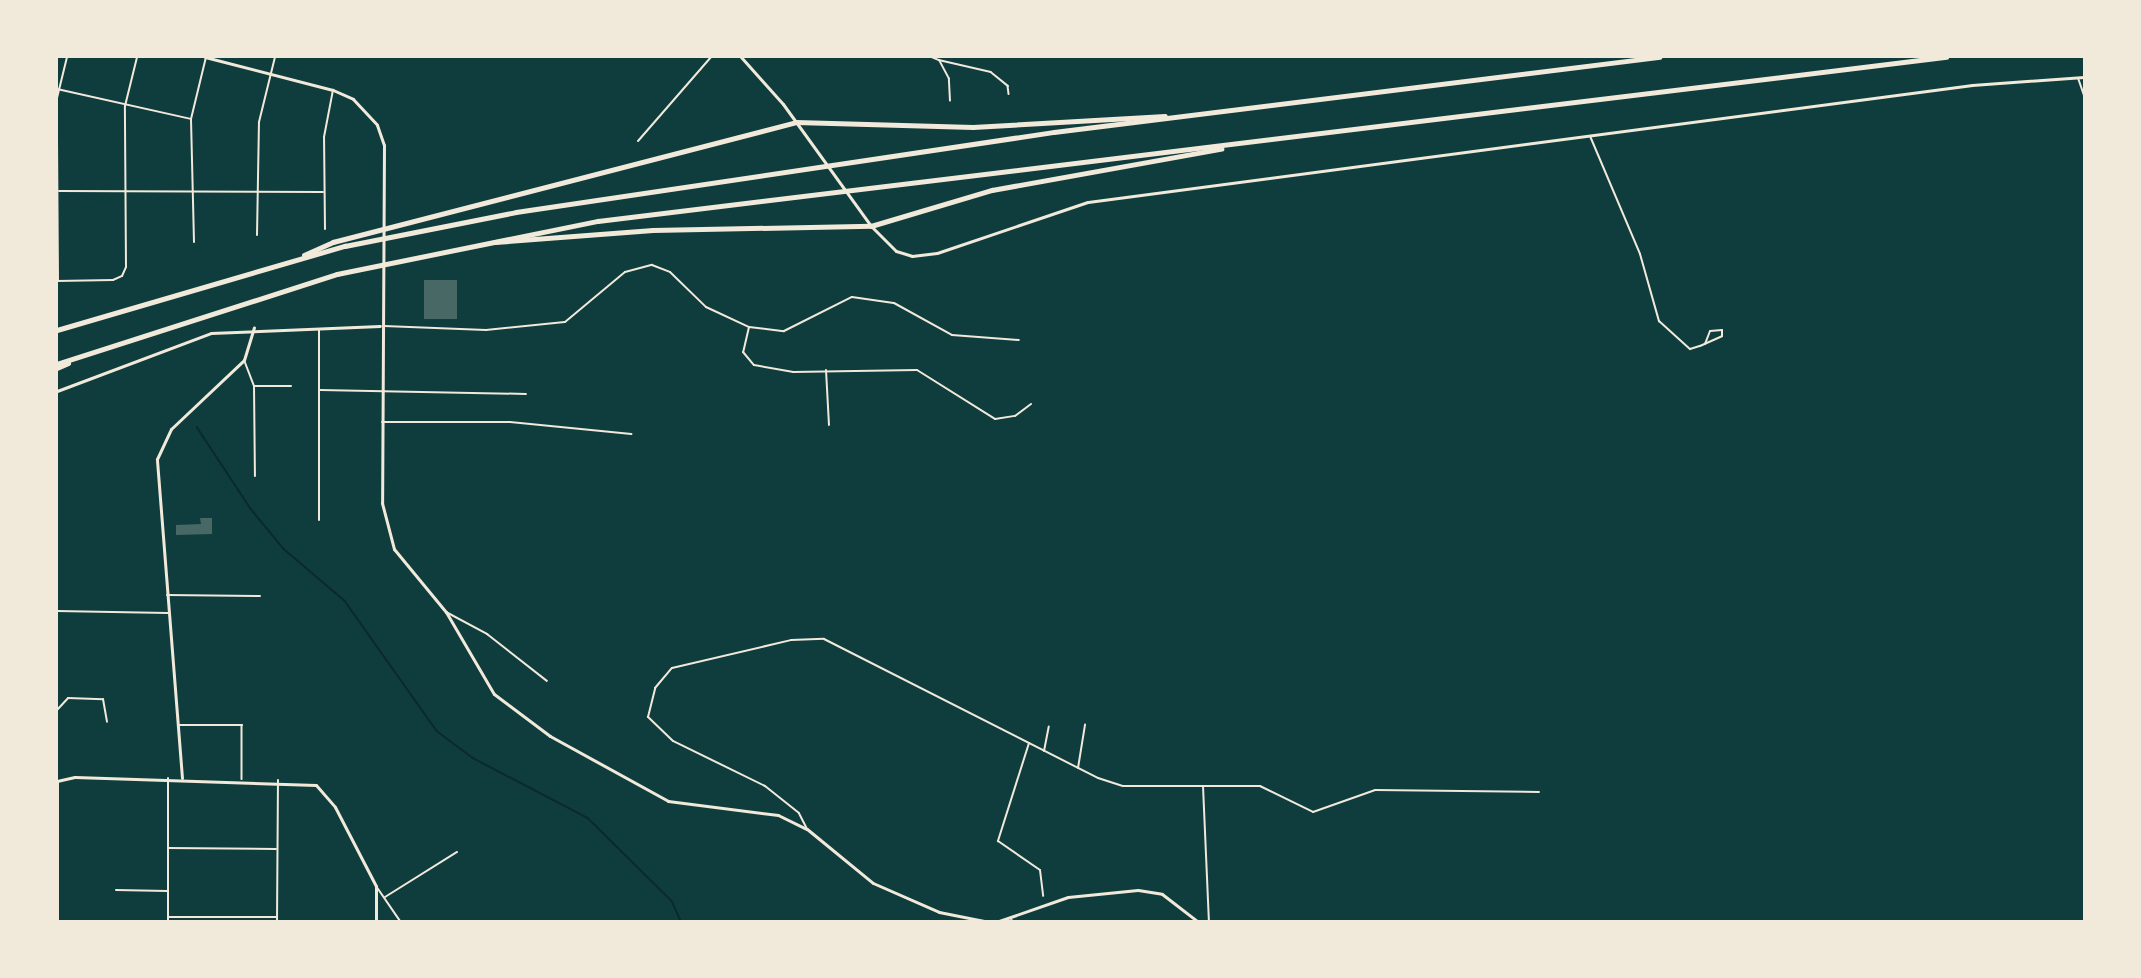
<!DOCTYPE html>
<html>
<head>
<meta charset="utf-8">
<style>
	body { margin:0 }
	#map { position:relative; width:2141px; height:978px; overflow:hidden; background:#0f3d3e; font-family:"Work Sans",sans-serif }
	div>[style] { position:absolute }
	.stream>* { height:1.5px; margin:-0.75px; padding:0 0.75px; transform-origin:0.75px; border-radius:0.75px; background:#0a2a2b }
	.building>* { inset:0; background:#486865; transform-origin:0 0 }
	.path>* { height:1.5px; margin:-0.75px; padding:0 0.75px; transform-origin:0.75px; border-radius:0.75px; background:#f1e9da }
	.service>* { height:1.5px; margin:-0.75px; padding:0 0.75px; transform-origin:0.75px; border-radius:0.75px; background:#f1e9da }
	.minor>* { height:2px; margin:-1px; padding:0 1px; transform-origin:1px; border-radius:1px; background:#f1e9da }
	.tertiary>* { height:3px; margin:-1.5px; padding:0 1.5px; transform-origin:1.5px; border-radius:1.5px; background:#f1e9da }
	.motorway>* { height:4.5px; margin:-2.25px; padding:0 2.25px; transform-origin:2.25px; border-radius:2.25px; background:#f1e9da }
	span { translate:-50% -50%; white-space:nowrap; text-align:center; line-height:1.15; -webkit-text-stroke:5px #f1e9da; paint-order:stroke }
	.frame { position:absolute; inset:0; border:58px solid #f1e9da; pointer-events:none }
</style>
</head>
<body>
<div id="map">
	<div class="stream">
		<i style="left:197px;top:427px;width:98px;rotate:56.6deg"></i>
		<i style="left:251px;top:509px;width:52px;rotate:50.5deg"></i>
		<i style="left:284px;top:549px;width:80px;rotate:40.4deg"></i>
		<i style="left:345px;top:601px;width:159px;rotate:54.7deg"></i>
		<i style="left:437px;top:731px;width:45px;rotate:36.9deg"></i>
		<i style="left:473px;top:758px;width:130px;rotate:27.6deg"></i>
		<i style="left:588px;top:818px;width:118px;rotate:44.7deg"></i>
		<i style="left:672px;top:901px;width:22px;rotate:66deg"></i>
	</div>
	<div class="building">
		<i style="left:424px;top:280px;width:33px;height:39px"></i>
		<i style="clip-path:polygon(200px 518px,212px 518px,212px 534px,176px 535px,176px 525px,201px 524px)"></i>
	</div>
	<div class="path">
		<i style="left:932px;top:57px;width:8px;rotate:23deg"></i>
		<i style="left:950px;top:101px;width:22px;rotate:-93deg"></i>
		<i style="left:949px;top:79px;width:21px;rotate:-118deg"></i>
		<i style="left:939px;top:60px;width:53px;rotate:13deg"></i>
		<i style="left:991px;top:72px;width:22px;rotate:39deg"></i>
		<i style="left:1008px;top:86px;width:8px;rotate:83deg"></i>
	</div>
	<div class="service">
		<i style="left:178px;top:725px;width:64px"></i>
		<i style="left:242px;top:725px;width:54px;rotate:90deg"></i>
	</div>
	<div class="minor">
		<i style="left:2078px;top:78px;width:18px;rotate:71deg"></i>
		<i style="left:57px;top:89px;width:137px;rotate:12.6deg"></i>
		<i style="left:57px;top:98px;width:42px;rotate:-76.3deg"></i>
		<i style="left:1590px;top:136px;width:128px;rotate:67deg"></i>
		<i style="left:1640px;top:254px;width:70px;rotate:74.2deg"></i>
		<i style="left:1659px;top:321px;width:42px;rotate:42.1deg"></i>
		<i style="left:1690px;top:349px;width:10px;rotate:-17deg"></i>
		<i style="left:1700px;top:346px;width:24px;rotate:-24deg"></i>
		<i style="left:1722px;top:336px;width:6px;rotate:-90deg"></i>
		<i style="left:1722px;top:330px;width:12px;rotate:175deg"></i>
		<i style="left:1710px;top:331px;width:14px;rotate:111deg"></i>
		<i style="left:57px;top:138px;width:142px;rotate:89.6deg"></i>
		<i style="left:638px;top:141px;width:111px;rotate:-49deg"></i>
		<i style="left:59px;top:191px;width:264px;rotate:0.2deg"></i>
		<i style="left:325px;top:229px;width:92px;rotate:-90.6deg"></i>
		<i style="left:324px;top:137px;width:48px;rotate:-79.2deg"></i>
		<i style="left:257px;top:235px;width:113px;rotate:-89deg"></i>
		<i style="left:259px;top:122px;width:67px;rotate:-76.2deg"></i>
		<i style="left:194px;top:242px;width:123px;rotate:-91.4deg"></i>
		<i style="left:191px;top:119px;width:64px;rotate:-76.4deg"></i>
		<i style="left:57px;top:281px;width:56px;rotate:-1deg"></i>
		<i style="left:113px;top:280px;width:10px;rotate:-24deg"></i>
		<i style="left:122px;top:276px;width:10px;rotate:-66deg"></i>
		<i style="left:126px;top:267px;width:161px;rotate:-90.4deg"></i>
		<i style="left:125px;top:106px;width:50px;rotate:-76.2deg"></i>
		<i style="left:384px;top:326px;width:102px;rotate:2.2deg"></i>
		<i style="left:486px;top:330px;width:79px;rotate:-5.8deg"></i>
		<i style="left:565px;top:322px;width:78px;rotate:-39.8deg"></i>
		<i style="left:625px;top:272px;width:28px;rotate:-15deg"></i>
		<i style="left:652px;top:265px;width:19px;rotate:21deg"></i>
		<i style="left:670px;top:272px;width:50px;rotate:44.2deg"></i>
		<i style="left:706px;top:307px;width:47px;rotate:24.9deg"></i>
		<i style="left:749px;top:327px;width:35px;rotate:7deg"></i>
		<i style="left:784px;top:331px;width:76px;rotate:-26.6deg"></i>
		<i style="left:852px;top:297px;width:42px;rotate:8.1deg"></i>
		<i style="left:894px;top:303px;width:66px;rotate:28.9deg"></i>
		<i style="left:952px;top:335px;width:67px;rotate:4.3deg"></i>
		<i style="left:749px;top:327px;width:26px;rotate:103deg"></i>
		<i style="left:743px;top:352px;width:17px;rotate:50deg"></i>
		<i style="left:754px;top:365px;width:40px;rotate:10deg"></i>
		<i style="left:793px;top:372px;width:124px;rotate:-0.9deg"></i>
		<i style="left:917px;top:370px;width:92px;rotate:32.1deg"></i>
		<i style="left:995px;top:419px;width:20px;rotate:-9deg"></i>
		<i style="left:1015px;top:416px;width:20px;rotate:-37deg"></i>
		<i style="left:319px;top:329px;width:191px;rotate:90deg"></i>
		<i style="left:244px;top:360px;width:28px;rotate:69deg"></i>
		<i style="left:254px;top:386px;width:90px;rotate:89.4deg"></i>
		<i style="left:826px;top:370px;width:55px;rotate:86.9deg"></i>
		<i style="left:255px;top:386px;width:36px"></i>
		<i style="left:320px;top:390px;width:206px;rotate:1.1deg"></i>
		<i style="left:382px;top:422px;width:128px"></i>
		<i style="left:510px;top:422px;width:122px;rotate:5.7deg"></i>
		<i style="left:167px;top:595px;width:93px;rotate:0.6deg"></i>
		<i style="left:57px;top:611px;width:111px;rotate:1deg"></i>
		<i style="left:446px;top:612px;width:47px;rotate:28.2deg"></i>
		<i style="left:487px;top:634px;width:76px;rotate:38.1deg"></i>
		<i style="left:57px;top:710px;width:16px;rotate:-47deg"></i>
		<i style="left:68px;top:698px;width:35px;rotate:2deg"></i>
		<i style="left:103px;top:699px;width:23px;rotate:80deg"></i>
		<i style="left:1029px;top:743px;width:103px;rotate:107.6deg"></i>
		<i style="left:998px;top:841px;width:51px;rotate:34.6deg"></i>
		<i style="left:1040px;top:870px;width:26px;rotate:83deg"></i>
		<i style="left:1044px;top:751px;width:25px;rotate:-79deg"></i>
		<i style="left:1078px;top:768px;width:44px;rotate:-80.8deg"></i>
		<i style="left:1203px;top:786px;width:135px;rotate:87.5deg"></i>
		<i style="left:807px;top:829px;width:18px;rotate:-117deg"></i>
		<i style="left:799px;top:813px;width:43px;rotate:-141.5deg"></i>
		<i style="left:765px;top:786px;width:102px;rotate:-153.9deg"></i>
		<i style="left:673px;top:741px;width:35px;rotate:-136deg"></i>
		<i style="left:648px;top:717px;width:30px;rotate:-76deg"></i>
		<i style="left:655px;top:688px;width:26px;rotate:-50deg"></i>
		<i style="left:672px;top:668px;width:122px;rotate:-13.2deg"></i>
		<i style="left:791px;top:640px;width:33px;rotate:-2deg"></i>
		<i style="left:824px;top:639px;width:307px;rotate:26.9deg"></i>
		<i style="left:1098px;top:778px;width:26px;rotate:18deg"></i>
		<i style="left:1123px;top:786px;width:137px"></i>
		<i style="left:1260px;top:786px;width:59px;rotate:26.1deg"></i>
		<i style="left:1313px;top:812px;width:66px;rotate:-19.5deg"></i>
		<i style="left:1375px;top:790px;width:164px;rotate:0.7deg"></i>
		<i style="left:168px;top:848px;width:108px;rotate:0.5deg"></i>
		<i style="left:376px;top:886px;width:42px;rotate:55.6deg"></i>
		<i style="left:116px;top:890px;width:51px;rotate:1.1deg"></i>
		<i style="left:385px;top:897px;width:85px;rotate:-32deg"></i>
		<i style="left:168px;top:917px;width:108px"></i>
		<i style="left:1011px;top:920px;width:2px;rotate:27deg"></i>
		<i style="left:58px;top:921px;width:140px;rotate:-90deg"></i>
		<i style="left:168px;top:921px;width:143px;rotate:-90deg"></i>
		<i style="left:277px;top:921px;width:141px;rotate:-89.6deg"></i>
	</div>
	<div class="tertiary">
		<i style="left:205px;top:57px;width:132px;rotate:14.5deg"></i>
		<i style="left:333px;top:90px;width:22px;rotate:24deg"></i>
		<i style="left:353px;top:99px;width:35px;rotate:47deg"></i>
		<i style="left:377px;top:125px;width:21px;rotate:71deg"></i>
		<i style="left:384px;top:145px;width:358px;rotate:90.3deg"></i>
		<i style="left:382px;top:503px;width:48px;rotate:75.4deg"></i>
		<i style="left:394px;top:549px;width:82px;rotate:50.5deg"></i>
		<i style="left:446px;top:612px;width:95px;rotate:59.7deg"></i>
		<i style="left:494px;top:694px;width:70px;rotate:36.9deg"></i>
		<i style="left:550px;top:736px;width:135px;rotate:28.8deg"></i>
		<i style="left:668px;top:801px;width:111px;rotate:7.3deg"></i>
		<i style="left:778px;top:815px;width:32px;rotate:26deg"></i>
		<i style="left:807px;top:829px;width:85px;rotate:39.3deg"></i>
		<i style="left:873px;top:883px;width:72px;rotate:23.7deg"></i>
		<i style="left:939px;top:912px;width:46px;rotate:11.3deg"></i>
		<i style="left:741px;top:57px;width:63px;rotate:48.2deg"></i>
		<i style="left:783px;top:104px;width:150px;rotate:54.2deg"></i>
		<i style="left:871px;top:226px;width:35px;rotate:45deg"></i>
		<i style="left:896px;top:251px;width:17px;rotate:17deg"></i>
		<i style="left:912px;top:256px;width:25px;rotate:-7deg"></i>
		<i style="left:937px;top:253px;width:159px;rotate:-18.7deg"></i>
		<i style="left:1088px;top:202px;width:892px;rotate:-7.54deg"></i>
		<i style="left:1972px;top:85px;width:112px;rotate:-4.1deg"></i>
		<i style="left:57px;top:391px;width:165px;rotate:-20.6deg"></i>
		<i style="left:211px;top:333px;width:169px;rotate:-2.4deg"></i>
		<i style="left:182px;top:778px;width:320px;rotate:-94.5deg"></i>
		<i style="left:157px;top:459px;width:33px;rotate:-65deg"></i>
		<i style="left:171px;top:429px;width:100px;rotate:-43.4deg"></i>
		<i style="left:244px;top:360px;width:34px;rotate:-73deg"></i>
		<i style="left:57px;top:781px;width:18px;rotate:-13deg"></i>
		<i style="left:75px;top:777px;width:241px;rotate:1.9deg"></i>
		<i style="left:316px;top:785px;width:29px;rotate:49deg"></i>
		<i style="left:335px;top:807px;width:89px;rotate:62.6deg"></i>
		<i style="left:376px;top:886px;width:35px;rotate:90deg"></i>
		<i style="left:999px;top:921px;width:73px;rotate:-19.2deg"></i>
		<i style="left:1068px;top:897px;width:70px;rotate:-5.7deg"></i>
		<i style="left:1138px;top:890px;width:24px;rotate:9deg"></i>
		<i style="left:1162px;top:894px;width:44px;rotate:37.6deg"></i>
	</div>
	<div class="motorway">
		<i style="left:495px;top:242px;width:158px;rotate:-4.3deg"></i>
		<i style="left:653px;top:230px;width:218px;rotate:-1.1deg"></i>
		<i style="left:871px;top:226px;width:126px;rotate:-16.6deg"></i>
		<i style="left:992px;top:190px;width:233px;rotate:-10.2deg"></i>
		<i style="left:304px;top:255px;width:32px;rotate:-24deg"></i>
		<i style="left:333px;top:242px;width:478px;rotate:-14.5deg"></i>
		<i style="left:796px;top:122px;width:177px;rotate:1.6deg"></i>
		<i style="left:973px;top:127px;width:192px;rotate:-3.3deg"></i>
		<i style="left:57px;top:330px;width:300px;rotate:-16.3deg"></i>
		<i style="left:345px;top:246px;width:174px;rotate:-11.2deg"></i>
		<i style="left:516px;top:212px;width:544px;rotate:-8.46deg"></i>
		<i style="left:1054px;top:132px;width:610px;rotate:-7.07deg"></i>
		<i style="left:57px;top:364px;width:294px;rotate:-17.8deg"></i>
		<i style="left:337px;top:274px;width:266px;rotate:-11.5deg"></i>
		<i style="left:598px;top:221px;width:1358px;rotate:-6.94deg"></i>
		<i style="left:57px;top:368px;width:12px;rotate:-24deg"></i>
	</div>
	<div class="frame"></div>
</div>
</body>
</html>
